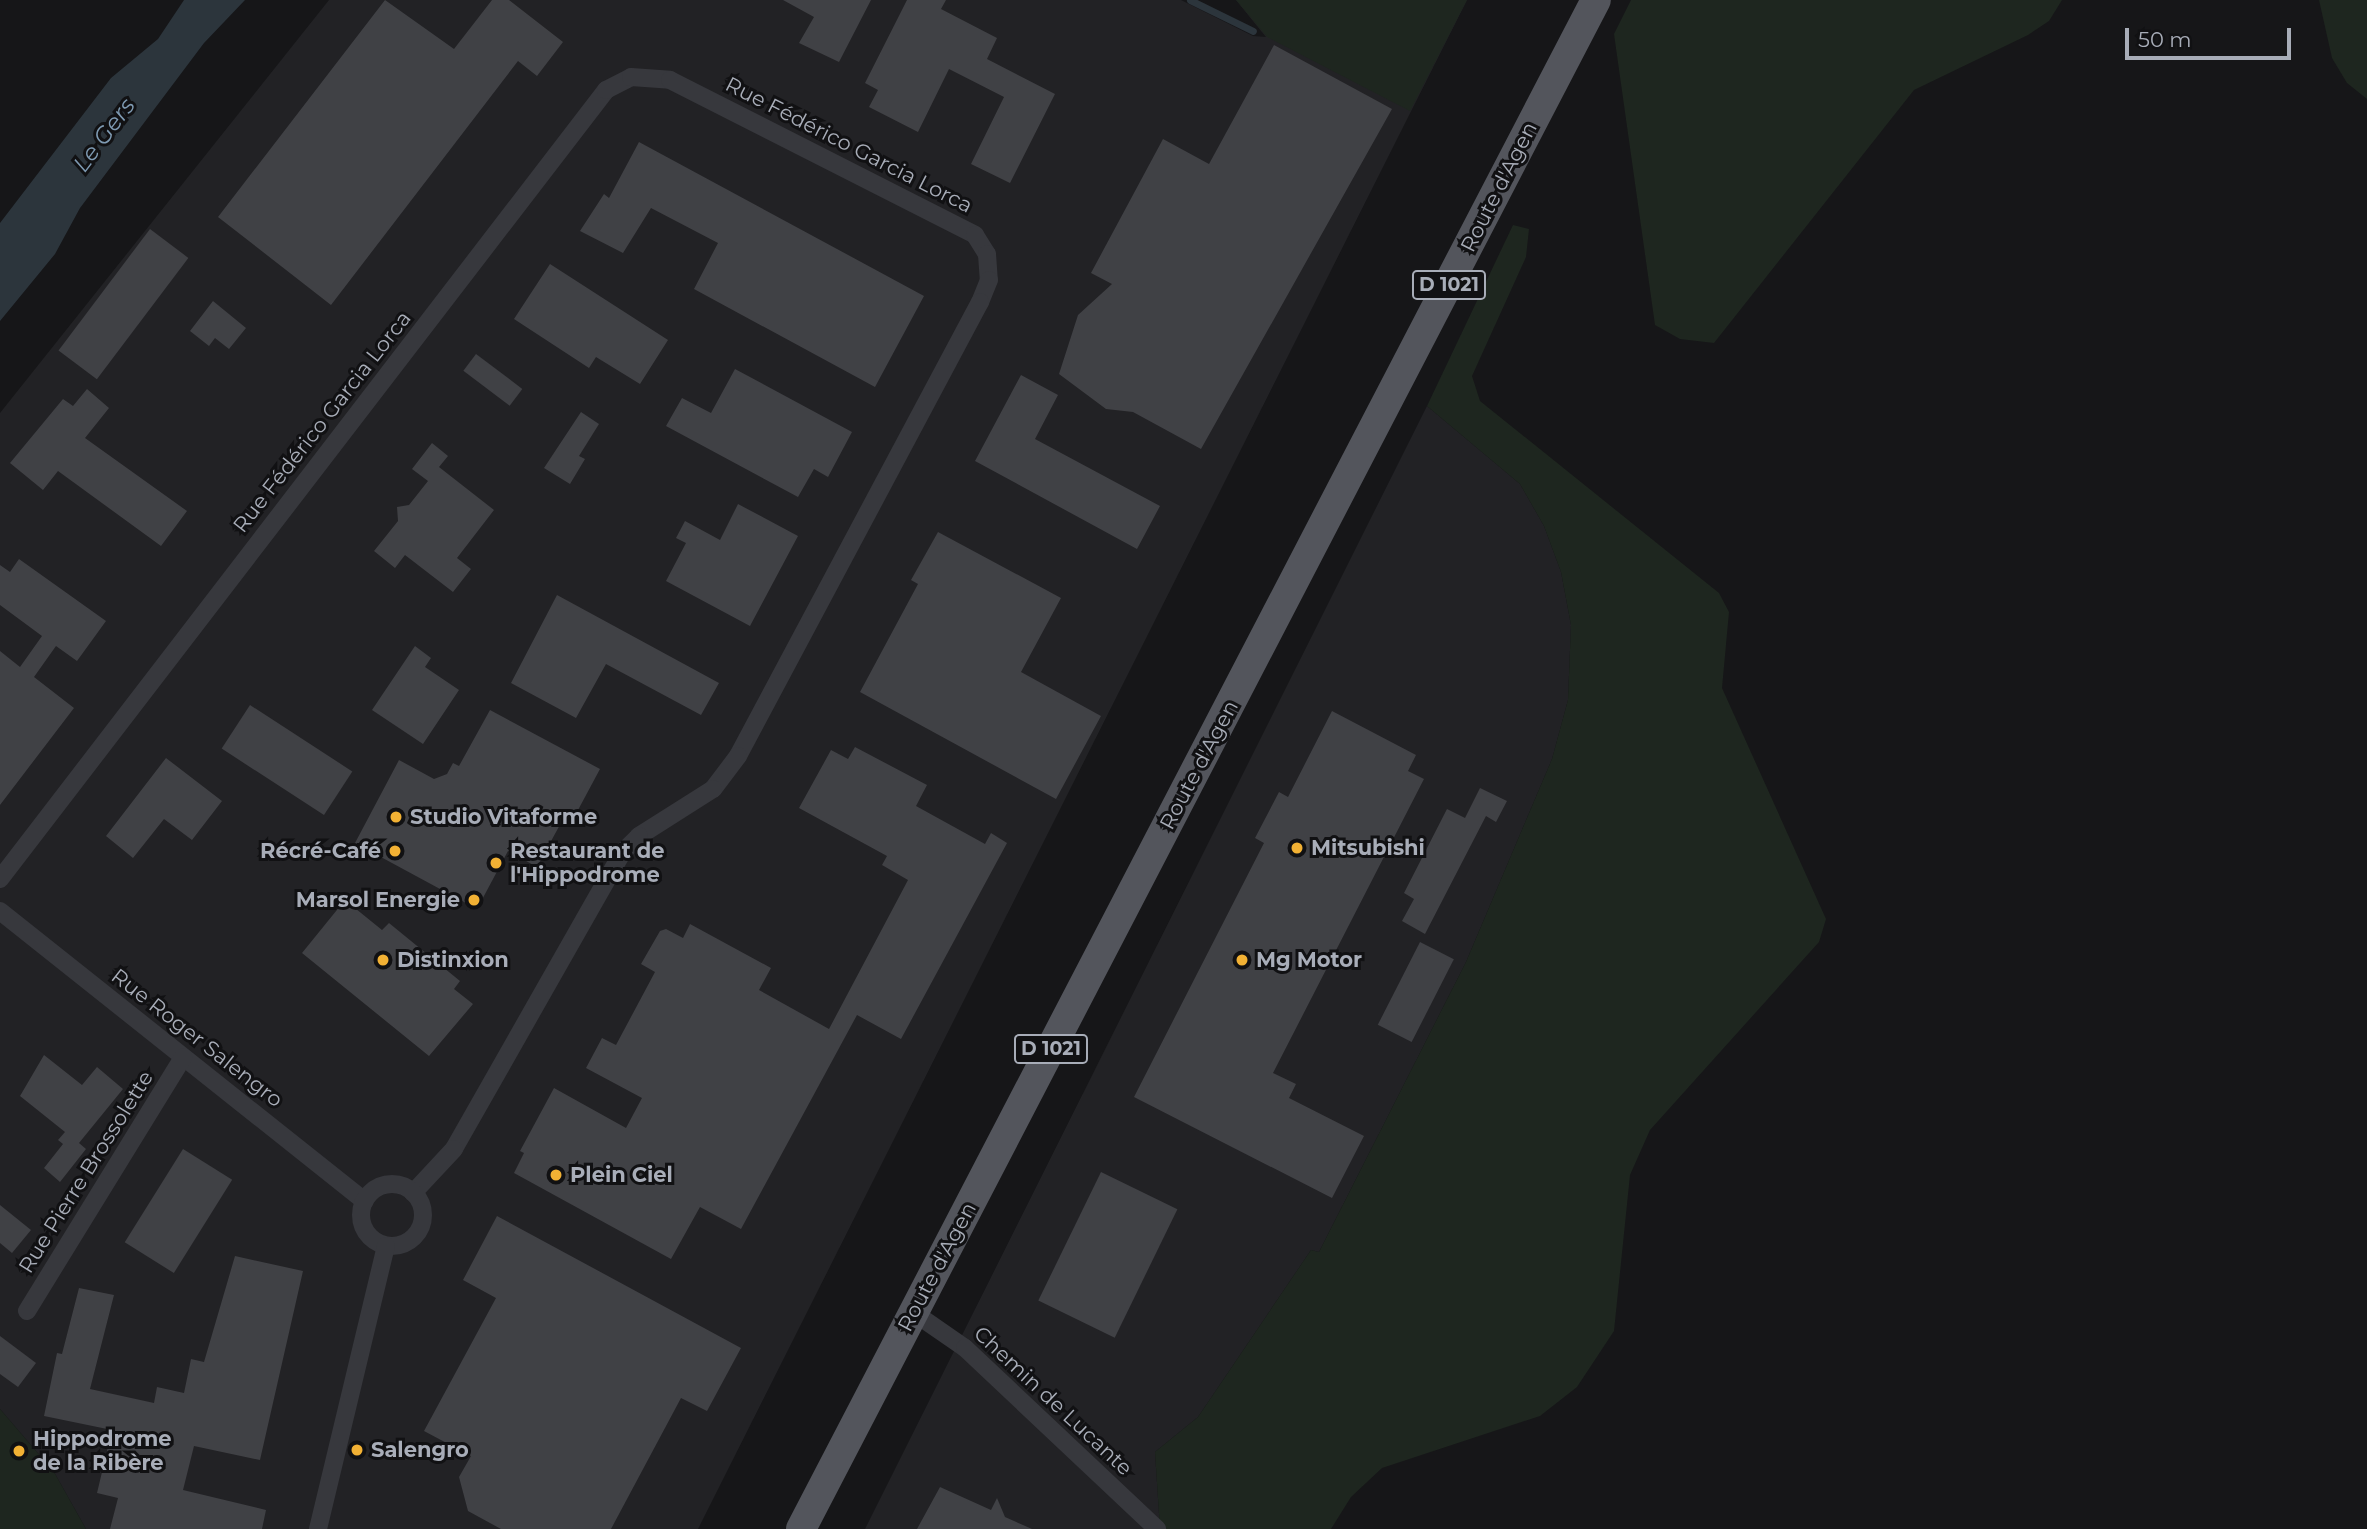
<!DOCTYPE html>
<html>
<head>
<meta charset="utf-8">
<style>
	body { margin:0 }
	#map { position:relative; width:2367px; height:1529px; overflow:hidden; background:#161618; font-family:Montserrat,sans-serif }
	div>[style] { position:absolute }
	.built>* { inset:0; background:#222225 }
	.green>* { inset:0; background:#1e261f }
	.water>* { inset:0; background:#2c353c }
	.stream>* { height:7px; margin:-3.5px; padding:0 3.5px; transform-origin:3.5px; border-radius:3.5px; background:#2c353c }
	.building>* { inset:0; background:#404145; transform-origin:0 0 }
	.street>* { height:18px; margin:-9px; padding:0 9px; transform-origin:9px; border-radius:9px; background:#37383d }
	.street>.ring { margin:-9px; padding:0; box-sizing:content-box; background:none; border:18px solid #37383d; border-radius:50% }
	.primary>* { height:30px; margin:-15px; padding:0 15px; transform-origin:15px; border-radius:15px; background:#53555c }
	.dots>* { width:19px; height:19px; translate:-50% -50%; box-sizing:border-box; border:4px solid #111113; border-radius:50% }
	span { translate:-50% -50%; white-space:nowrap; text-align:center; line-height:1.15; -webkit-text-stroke:6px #111113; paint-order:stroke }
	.shield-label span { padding:2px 5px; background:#111113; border:2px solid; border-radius:5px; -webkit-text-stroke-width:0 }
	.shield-label { font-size:19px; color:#a8adb8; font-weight:700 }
	.street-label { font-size:21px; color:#a8adb8 }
	.poi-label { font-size:21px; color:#a8adb8; font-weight:700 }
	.left { translate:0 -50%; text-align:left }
	.right { translate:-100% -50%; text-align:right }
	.water-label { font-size:23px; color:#7f9bb3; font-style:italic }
	.scale { position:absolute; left:2125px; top:28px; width:166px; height:32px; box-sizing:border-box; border:4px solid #a8adb8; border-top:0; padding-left:9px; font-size:21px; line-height:24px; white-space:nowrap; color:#a8adb8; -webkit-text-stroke:5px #111113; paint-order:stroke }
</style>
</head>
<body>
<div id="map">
	<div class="built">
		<i style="clip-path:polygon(329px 0,1181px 0,1253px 36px,1266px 37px,1236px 0,1467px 0,698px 1529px,86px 1529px,54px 1472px,0 1409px,0 413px)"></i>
		<i style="clip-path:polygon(1427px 406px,1520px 484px,1544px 526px,1561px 572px,1571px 625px,1568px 700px,1552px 759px,1466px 962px,1319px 1252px,1311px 1250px,1198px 1417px,1155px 1452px,1160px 1529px,865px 1529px)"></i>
	</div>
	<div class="green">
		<i style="clip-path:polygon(1236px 0,1467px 0,1410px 111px,1267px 37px)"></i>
		<i style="clip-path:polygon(1631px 0,2062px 0,2049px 21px,2028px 35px,1914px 90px,1714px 343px,1680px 339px,1655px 325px,1614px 34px)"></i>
		<i style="clip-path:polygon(2319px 0,2367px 0,2367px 99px,2347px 83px,2332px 58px)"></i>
		<i style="clip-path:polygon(1513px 225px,1529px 229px,1526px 257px,1472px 376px,1480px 401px,1719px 593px,1729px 612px,1722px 688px,1826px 919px,1819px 942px,1650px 1130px,1630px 1175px,1614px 1331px,1577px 1387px,1540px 1416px,1382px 1468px,1351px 1497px,1331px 1529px,1160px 1529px,1155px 1452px,1198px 1417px,1311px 1250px,1319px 1252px,1466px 962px,1552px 759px,1568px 700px,1571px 625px,1561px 572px,1544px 526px,1520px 484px,1427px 406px)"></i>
		<i style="clip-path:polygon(0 1409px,54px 1472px,86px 1529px,0 1529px)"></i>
	</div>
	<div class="water">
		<i style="clip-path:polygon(184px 0,245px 0,204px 43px,80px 208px,55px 254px,0 321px,0 223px,111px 78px,158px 39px)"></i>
	</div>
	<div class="stream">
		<i style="left:1190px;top:0;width:70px;rotate:26.2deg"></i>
	</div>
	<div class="building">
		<i style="clip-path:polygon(385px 0,454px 49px,492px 0,509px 0,563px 42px,537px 76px,518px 61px,331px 305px,218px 217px)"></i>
		<i style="clip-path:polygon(783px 0,871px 0,839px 62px,799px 43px,814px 17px)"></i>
		<i style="clip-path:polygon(907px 0,946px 0,941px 9px,997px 38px,987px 59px,1055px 94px,1010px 183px,971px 164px,1004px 97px,949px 69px,918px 132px,869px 107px,878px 90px,865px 83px)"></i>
		<i style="clip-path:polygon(1274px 45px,1392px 109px,1201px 449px,1133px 412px,1106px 409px,1059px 374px,1078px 315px,1112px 284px,1091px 273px,1163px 139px,1209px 164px)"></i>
		<i style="clip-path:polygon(639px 142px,924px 296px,875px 387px,694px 289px,718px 243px,651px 208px,623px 253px,580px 231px,604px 194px,609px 198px)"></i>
		<i style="left:150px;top:229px;width:48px;height:152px;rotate:37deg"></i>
		<i style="clip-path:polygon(550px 264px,668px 340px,640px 384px,596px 357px,589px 368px,514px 319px)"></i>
		<i style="clip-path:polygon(213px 301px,246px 328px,229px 349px,215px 338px,209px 346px,190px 331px)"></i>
		<i style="left:476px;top:354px;width:58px;height:21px;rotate:37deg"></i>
		<i style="clip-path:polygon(735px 369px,852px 432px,828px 477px,814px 469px,798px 497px,666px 426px,682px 398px,711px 413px)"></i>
		<i style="clip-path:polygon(1021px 375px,1058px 395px,1035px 439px,1160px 506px,1137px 549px,975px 461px)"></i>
		<i style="clip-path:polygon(87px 389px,109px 408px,85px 438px,187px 511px,161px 546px,58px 471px,43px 490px,10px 463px,63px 399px,73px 406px)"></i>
		<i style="clip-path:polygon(581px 412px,599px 424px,579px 456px,585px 459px,570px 484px,544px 468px)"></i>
		<i style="clip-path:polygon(432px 443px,448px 456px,439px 467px,494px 510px,457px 558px,471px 569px,453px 592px,405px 555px,395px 568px,374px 551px,398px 521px,397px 507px,409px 505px,428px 481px,412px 469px)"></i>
		<i style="clip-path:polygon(738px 504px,798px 536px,750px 626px,666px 581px,686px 543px,676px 538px,685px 521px,720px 540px)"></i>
		<i style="clip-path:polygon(938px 532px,1061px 598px,1021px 672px,1101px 716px,1056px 799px,860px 692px,918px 584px,911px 580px)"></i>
		<i style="clip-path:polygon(19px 559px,106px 621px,77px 661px,56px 646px,34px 677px,74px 708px,0 805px,0 651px,20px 667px,42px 636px,0 605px,0 565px,10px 572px)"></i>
		<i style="clip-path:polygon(557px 595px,719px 683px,701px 715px,606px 664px,576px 718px,511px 683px)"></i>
		<i style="clip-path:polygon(415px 646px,431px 658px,425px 667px,459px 690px,423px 744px,372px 710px)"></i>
		<i style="left:250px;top:705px;width:122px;height:52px;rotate:33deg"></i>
		<i style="clip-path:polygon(490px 710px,600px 769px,570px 825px,562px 821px,537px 867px,508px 851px,477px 909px,355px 843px,399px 760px,434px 779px,447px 774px,453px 763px,459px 766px)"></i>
		<i style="clip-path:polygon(1332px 711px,1416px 755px,1408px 771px,1424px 779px,1273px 1073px,1296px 1084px,1289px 1098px,1364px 1136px,1332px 1198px,1134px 1097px,1264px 843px,1255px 838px,1279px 792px,1288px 797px)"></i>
		<i style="clip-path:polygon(855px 747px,927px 785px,916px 806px,985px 844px,991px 833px,1007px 843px,901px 1039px,857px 1015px,741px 1229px,700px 1207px,671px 1259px,514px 1173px,524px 1153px,520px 1151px,554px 1088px,626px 1128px,642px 1098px,586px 1068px,602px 1038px,616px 1045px,655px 972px,641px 964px,660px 931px,666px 929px,683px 938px,690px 924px,771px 968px,759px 990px,829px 1029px,908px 880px,882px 865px,887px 856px,799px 808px,831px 750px,848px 759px)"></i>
		<i style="clip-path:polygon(166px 758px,222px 801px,192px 840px,164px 819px,133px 858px,106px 836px)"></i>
		<i style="clip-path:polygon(1480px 788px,1507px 801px,1496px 822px,1486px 816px,1425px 934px,1402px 921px,1414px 899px,1404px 893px,1447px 809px,1465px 818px)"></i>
		<i style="clip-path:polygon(345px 900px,382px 930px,389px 923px,460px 981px,454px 989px,473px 1004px,429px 1056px,302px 953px)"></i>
		<i style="left:1420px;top:942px;width:38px;height:93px;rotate:27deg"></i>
		<i style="clip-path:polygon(44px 1055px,82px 1085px,97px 1067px,123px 1089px,79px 1143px,86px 1149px,60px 1182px,44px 1168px,63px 1144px,58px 1140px,65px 1132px,20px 1096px)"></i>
		<i style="left:183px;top:1149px;width:58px;height:110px;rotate:32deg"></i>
		<i style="left:1101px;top:1172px;width:85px;height:143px;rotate:26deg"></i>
		<i style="clip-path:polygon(0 1205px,31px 1230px,12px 1253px,0 1243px)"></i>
		<i style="clip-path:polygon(497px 1216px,741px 1348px,707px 1411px,681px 1398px,611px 1529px,501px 1529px,468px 1511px,459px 1477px,471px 1456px,424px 1431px,496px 1298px,463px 1280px)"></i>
		<i style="clip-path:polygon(235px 1256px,303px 1271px,260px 1460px,194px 1446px,183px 1490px,266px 1510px,262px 1529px,110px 1529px,118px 1498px,97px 1493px,112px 1430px,44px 1416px,57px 1353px,62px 1354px,79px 1288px,114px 1295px,90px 1389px,154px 1403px,157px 1387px,184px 1393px,191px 1359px,204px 1362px)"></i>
		<i style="clip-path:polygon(0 1336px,36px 1363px,18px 1387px,0 1374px)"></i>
		<i style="clip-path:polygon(940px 1487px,991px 1510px,997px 1498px,1005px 1517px,1032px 1529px,917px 1529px)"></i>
	</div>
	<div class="street">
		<i style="left:0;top:879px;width:995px;rotate:-52.47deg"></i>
		<i style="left:606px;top:90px;width:28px;rotate:-27deg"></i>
		<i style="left:631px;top:77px;width:39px;rotate:4deg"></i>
		<i style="left:670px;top:80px;width:342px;rotate:26.9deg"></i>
		<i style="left:975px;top:235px;width:22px;rotate:58deg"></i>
		<i style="left:987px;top:254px;width:26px;rotate:86deg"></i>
		<i style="left:989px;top:280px;width:24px;rotate:112deg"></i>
		<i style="left:980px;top:302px;width:514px;rotate:118.06deg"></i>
		<i style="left:738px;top:756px;width:41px;rotate:127.1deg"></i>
		<i style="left:713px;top:789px;width:88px;rotate:147.6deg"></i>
		<i style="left:639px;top:836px;width:24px;rotate:135deg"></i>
		<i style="left:622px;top:853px;width:340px;rotate:119.6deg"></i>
		<i style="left:454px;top:1149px;width:60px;rotate:133deg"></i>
		<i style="left:0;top:911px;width:466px;rotate:38.5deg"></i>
		<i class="ring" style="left:361px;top:1184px;width:44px;height:44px"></i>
		<i style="left:27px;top:1311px;width:298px;rotate:-58.4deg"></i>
		<i style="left:913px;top:1312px;width:63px;rotate:34.7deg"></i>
		<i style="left:965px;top:1348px;width:264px;rotate:43.3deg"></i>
		<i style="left:318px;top:1529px;width:291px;rotate:-76.5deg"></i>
	</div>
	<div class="primary">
		<i style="left:801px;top:1529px;width:1723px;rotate:-62.53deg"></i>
	</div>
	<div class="dots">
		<i style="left:396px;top:817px;background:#f2b134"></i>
		<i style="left:1297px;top:848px;background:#f2b134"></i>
		<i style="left:395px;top:851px;background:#f2b134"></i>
		<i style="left:496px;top:863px;background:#f2b134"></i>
		<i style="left:474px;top:900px;background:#f2b134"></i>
		<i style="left:383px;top:960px;background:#f2b134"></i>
		<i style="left:1242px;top:960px;background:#f2b134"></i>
		<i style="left:556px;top:1175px;background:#f2b134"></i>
		<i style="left:357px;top:1450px;background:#f2b134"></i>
		<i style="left:19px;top:1451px;background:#f2b134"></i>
	</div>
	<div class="shield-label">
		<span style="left:1449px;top:285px">D 1021</span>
		<span style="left:1051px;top:1049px">D 1021</span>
	</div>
	<div class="street-label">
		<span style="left:849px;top:145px;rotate:27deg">Rue Fédérico Garcia Lorca</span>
		<span style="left:1499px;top:187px;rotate:-63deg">Route d'Agen</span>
		<span style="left:322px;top:422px;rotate:-52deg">Rue Fédérico Garcia Lorca</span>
		<span style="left:1199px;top:765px;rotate:-62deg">Route d'Agen</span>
		<span style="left:197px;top:1038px;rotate:38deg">Rue Roger Salengro</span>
		<span style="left:86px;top:1172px;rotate:-58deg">Rue Pierre Brossolette</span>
		<span style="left:937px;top:1267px;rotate:-62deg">Route d'Agen</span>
		<span style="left:1053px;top:1401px;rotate:43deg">Chemin de Lucante</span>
	</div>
	<div class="poi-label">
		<span class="left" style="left:410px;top:817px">Studio Vitaforme</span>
		<span class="left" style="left:1311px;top:848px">Mitsubishi</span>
		<span class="right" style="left:381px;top:851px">Récré-Café</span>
		<span class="left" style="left:510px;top:863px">Restaurant de<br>l'Hippodrome</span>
		<span class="right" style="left:460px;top:900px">Marsol Energie</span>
		<span class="left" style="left:397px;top:960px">Distinxion</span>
		<span class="left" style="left:1256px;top:960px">Mg Motor</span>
		<span class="left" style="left:570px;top:1175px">Plein Ciel</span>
		<span class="left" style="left:33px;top:1451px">Hippodrome<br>de la Ribère</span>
		<span class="left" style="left:371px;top:1450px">Salengro</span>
	</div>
	<div class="water-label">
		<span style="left:104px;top:135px;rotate:-53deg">Le Gers</span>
	</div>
	<div class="scale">50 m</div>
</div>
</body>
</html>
